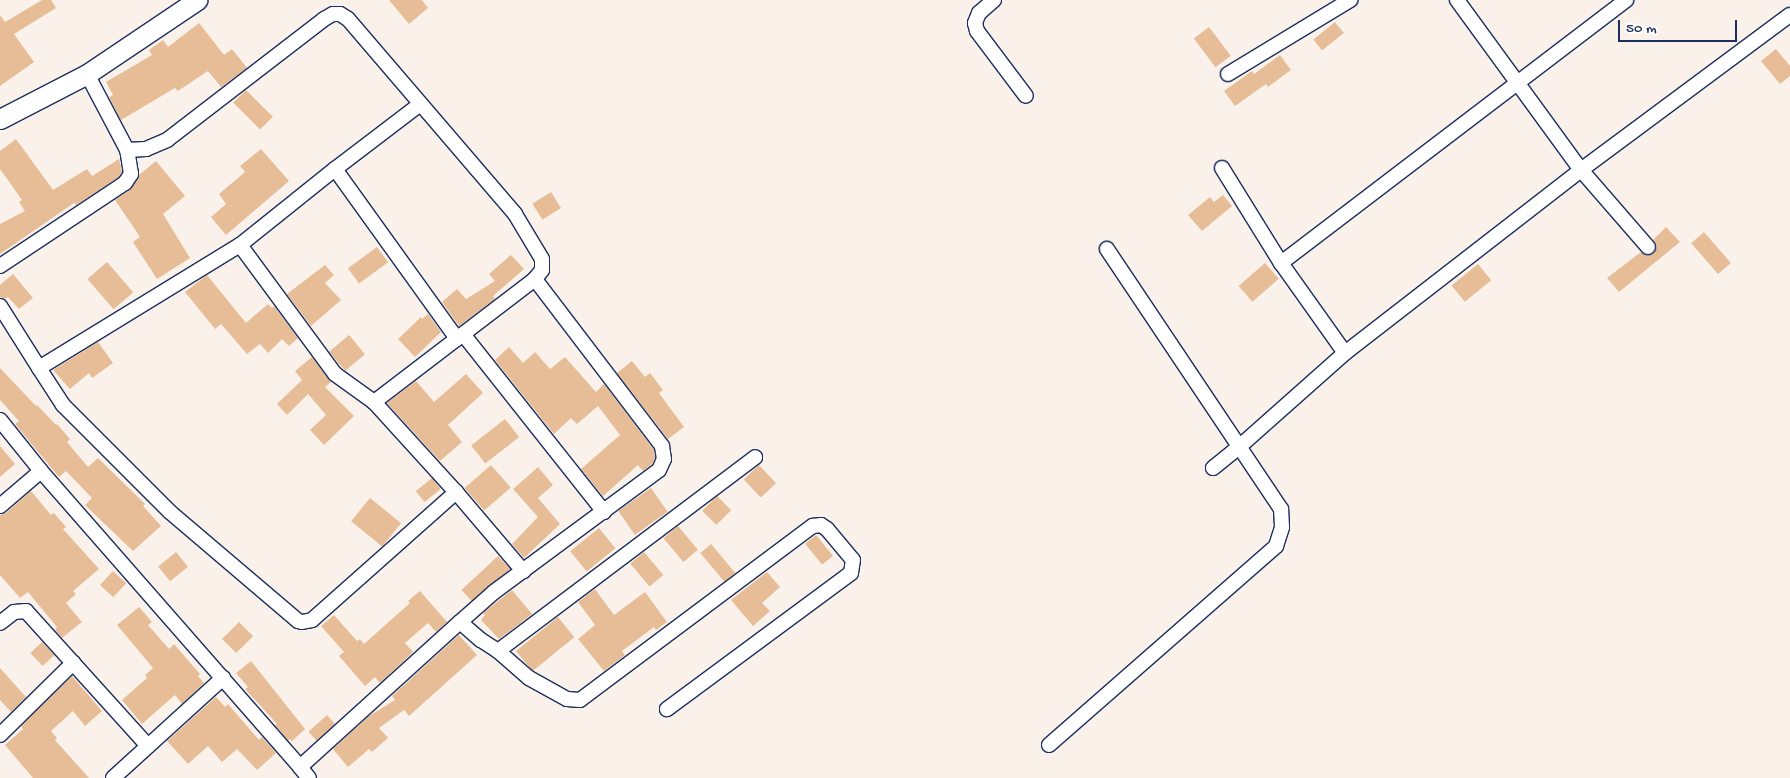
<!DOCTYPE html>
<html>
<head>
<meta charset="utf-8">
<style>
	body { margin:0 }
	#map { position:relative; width:1790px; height:778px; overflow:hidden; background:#faf2ea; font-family:"Gochi Hand",sans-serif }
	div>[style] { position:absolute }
	.building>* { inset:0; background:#e7bd97; transform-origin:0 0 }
	.roads { filter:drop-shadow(1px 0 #1b2f5e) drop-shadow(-1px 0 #1b2f5e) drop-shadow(0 1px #1b2f5e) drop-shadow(0 -1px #1b2f5e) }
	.street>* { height:14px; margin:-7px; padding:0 7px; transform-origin:7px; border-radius:7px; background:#fff }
	.secondary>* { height:19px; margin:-9.5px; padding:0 9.5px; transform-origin:9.5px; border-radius:9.5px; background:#fff }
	span { translate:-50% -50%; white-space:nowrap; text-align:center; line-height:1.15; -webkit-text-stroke:5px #fff; paint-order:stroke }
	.scale { position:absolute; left:1618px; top:20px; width:119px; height:22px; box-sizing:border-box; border:2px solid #1b2f5e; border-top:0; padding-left:6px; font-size:15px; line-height:18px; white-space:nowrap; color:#1b2f5e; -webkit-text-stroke:4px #fff; paint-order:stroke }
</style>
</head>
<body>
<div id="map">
	<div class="building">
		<i style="clip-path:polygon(42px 0,51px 0,56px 8px,14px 34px,34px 62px,0 86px,0 15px,5px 22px)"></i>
		<i style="clip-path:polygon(389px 0,422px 0,428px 8px,409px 24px)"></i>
		<i style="left:1335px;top:22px;width:14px;height:28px;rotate:51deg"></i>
		<i style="clip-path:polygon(199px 23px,224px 55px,232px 49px,247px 68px,221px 87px,208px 71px,178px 91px,175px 88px,121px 120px,109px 97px,113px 95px,106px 82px,152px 55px,149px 50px,163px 40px,168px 47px)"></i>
		<i style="left:1209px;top:27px;width:36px;height:19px;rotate:53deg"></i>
		<i style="clip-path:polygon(1776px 49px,1790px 66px,1790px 76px,1780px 84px,1761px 61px)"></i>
		<i style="clip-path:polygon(1280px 55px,1291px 70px,1268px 87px,1266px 84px,1235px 106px,1224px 91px,1252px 71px,1254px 74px)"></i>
		<i style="left:246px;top:90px;width:38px;height:18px;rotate:45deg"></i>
		<i style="clip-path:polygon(16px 139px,53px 190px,87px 169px,92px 176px,119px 159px,122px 172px,119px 177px,76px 205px,74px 203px,0 254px,0 224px,25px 211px,19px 202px,22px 200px,0 169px,0 151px)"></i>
		<i style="clip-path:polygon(261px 149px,289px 181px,226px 235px,211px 217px,226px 204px,219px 194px,245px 172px,240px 166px)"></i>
		<i style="clip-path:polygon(156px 161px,185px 196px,163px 214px,190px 258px,157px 279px,133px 242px,140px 237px,115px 200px,130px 190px,139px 175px)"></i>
		<i style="left:551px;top:192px;width:19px;height:22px;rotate:58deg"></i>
		<i style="clip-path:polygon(1223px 195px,1232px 206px,1202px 231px,1188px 215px,1210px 197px,1214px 202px)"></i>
		<i style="clip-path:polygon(1666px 227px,1680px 242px,1619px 292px,1607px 278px,1641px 252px,1646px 255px,1653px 254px,1657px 246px,1653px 240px)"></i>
		<i style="left:1704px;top:232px;width:41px;height:17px;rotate:49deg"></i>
		<i style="left:377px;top:247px;width:19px;height:36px;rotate:54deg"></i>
		<i style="clip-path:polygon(511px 255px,524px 269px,493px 296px,495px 299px,459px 326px,442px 302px,457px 289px,466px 299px,495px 281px,489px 274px)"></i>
		<i style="left:107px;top:262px;width:40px;height:26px;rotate:49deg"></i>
		<i style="left:1265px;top:263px;width:21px;height:35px;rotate:49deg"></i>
		<i style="left:1478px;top:264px;width:21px;height:34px;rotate:51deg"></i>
		<i style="clip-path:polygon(325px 265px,334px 275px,325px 283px,341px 300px,311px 326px,287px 294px)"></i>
		<i style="clip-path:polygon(13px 274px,33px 298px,19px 309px,8px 297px,5px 299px,0 297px,0 285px)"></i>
		<i style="clip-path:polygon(207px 275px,246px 323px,268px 304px,272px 308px,274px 306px,298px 338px,289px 346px,282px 339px,268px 353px,260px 344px,247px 354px,221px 324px,215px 329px,185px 292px)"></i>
		<i style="clip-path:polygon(428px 314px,441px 332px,415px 357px,398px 339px,421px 317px,422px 319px)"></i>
		<i style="left:349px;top:335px;width:25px;height:26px;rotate:50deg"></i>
		<i style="clip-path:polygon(98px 342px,113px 363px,92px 378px,89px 373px,70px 389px,53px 370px)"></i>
		<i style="clip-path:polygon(509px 347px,523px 363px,535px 352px,550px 369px,565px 357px,596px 392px,604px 384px,654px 450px,655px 458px,652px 464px,643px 471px,638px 465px,603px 496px,581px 469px,620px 435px,598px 406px,577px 424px,571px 418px,554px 434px,495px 360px)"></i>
		<i style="clip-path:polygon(312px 357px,331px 382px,325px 387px,354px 416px,324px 445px,310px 430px,326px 415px,308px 394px,287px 415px,277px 404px,302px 380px,295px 371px)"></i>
		<i style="clip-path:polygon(632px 361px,645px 377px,650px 373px,663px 390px,659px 393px,684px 427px,668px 439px,617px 373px)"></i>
		<i style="clip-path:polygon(0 368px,36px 406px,37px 405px,56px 425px,57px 424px,70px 439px,67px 442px,88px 467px,98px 458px,145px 504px,143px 506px,161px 526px,133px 551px,85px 505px,92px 498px,66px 471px,59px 477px,15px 424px,19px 421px,0 400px)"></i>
		<i style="clip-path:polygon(466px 374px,483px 393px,448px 425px,462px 442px,440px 461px,387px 403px,416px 381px,434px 402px)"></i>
		<i style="left:505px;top:419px;width:23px;height:43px;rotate:52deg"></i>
		<i style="clip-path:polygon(0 446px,15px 464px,0 477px)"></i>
		<i style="left:491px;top:465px;width:30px;height:35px;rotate:49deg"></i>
		<i style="left:759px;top:465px;width:25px;height:21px;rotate:47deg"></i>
		<i style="clip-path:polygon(538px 467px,553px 485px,538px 498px,560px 524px,524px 558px,512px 544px,538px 517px,513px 489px)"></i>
		<i style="left:432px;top:478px;width:14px;height:21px;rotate:51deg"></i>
		<i style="left:651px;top:488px;width:29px;height:40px;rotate:55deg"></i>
		<i style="clip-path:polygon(31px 491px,51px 515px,54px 513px,66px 527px,63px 529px,99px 569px,73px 591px,76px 594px,66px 603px,82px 622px,62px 638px,55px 630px,57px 627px,28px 592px,20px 598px,0 575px,0 515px,6px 513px)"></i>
		<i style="left:717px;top:496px;width:20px;height:21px;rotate:45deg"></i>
		<i style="left:370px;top:498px;width:40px;height:30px;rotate:39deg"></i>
		<i style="left:678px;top:526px;width:31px;height:19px;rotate:50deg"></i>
		<i style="left:599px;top:528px;width:26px;height:37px;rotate:51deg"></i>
		<i style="left:816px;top:535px;width:27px;height:14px;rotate:51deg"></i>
		<i style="left:711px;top:544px;width:38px;height:14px;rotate:50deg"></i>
		<i style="left:176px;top:552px;width:19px;height:23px;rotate:51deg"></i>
		<i style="left:644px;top:552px;width:30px;height:18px;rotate:50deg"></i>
		<i style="left:498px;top:556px;width:18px;height:50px;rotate:47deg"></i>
		<i style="left:113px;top:571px;width:18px;height:19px;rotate:43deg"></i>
		<i style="clip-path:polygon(767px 572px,780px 587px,762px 603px,770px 611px,753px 626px,731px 600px)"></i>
		<i style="clip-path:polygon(595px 589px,614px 615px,645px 592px,667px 622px,656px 630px,654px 627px,622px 651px,625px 655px,604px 671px,578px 639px,595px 625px,578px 602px)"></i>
		<i style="clip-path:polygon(512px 590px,532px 614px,499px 639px,481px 620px,485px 615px,483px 613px)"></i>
		<i style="clip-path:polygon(420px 591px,447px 622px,436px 632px,428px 623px,405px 643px,413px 652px,380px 683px,375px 677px,365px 686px,339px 656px,344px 652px,321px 626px,334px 615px,357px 641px,360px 639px,364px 644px,410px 603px,408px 601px)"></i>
		<i style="clip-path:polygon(139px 607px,152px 622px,148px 625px,169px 649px,174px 644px,200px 674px,198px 676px,204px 683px,182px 704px,175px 695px,142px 724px,122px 700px,147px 678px,145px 675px,153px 668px,117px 625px)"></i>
		<i style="left:558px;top:617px;width:26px;height:54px;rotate:51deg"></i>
		<i style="left:239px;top:622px;width:20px;height:24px;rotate:45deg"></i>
		<i style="clip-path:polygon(459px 635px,477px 655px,409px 716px,404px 710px,379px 728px,388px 738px,372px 752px,369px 749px,348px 767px,333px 749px,369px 716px,395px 700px,392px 696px)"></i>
		<i style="left:42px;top:642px;width:18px;height:16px;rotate:47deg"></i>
		<i style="clip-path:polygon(251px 661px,305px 729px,292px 741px,290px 739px,288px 741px,275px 725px,277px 724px,245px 689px,248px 687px,236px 673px)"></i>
		<i style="clip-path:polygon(0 668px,26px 697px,11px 712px,0 700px)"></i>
		<i style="clip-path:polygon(72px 676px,102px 711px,85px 726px,73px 711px,51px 731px,57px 738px,55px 740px,89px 778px,33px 778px,5px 745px,23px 729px,21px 726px)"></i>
		<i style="clip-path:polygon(216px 697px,225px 707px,228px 704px,259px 740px,262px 737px,276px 753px,257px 770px,237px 749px,222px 762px,208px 746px,188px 764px,167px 741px)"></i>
		<i style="left:327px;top:715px;width:12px;height:25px;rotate:48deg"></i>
	</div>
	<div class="roads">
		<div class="street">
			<i style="left:994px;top:0;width:20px;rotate:139deg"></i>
			<i style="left:979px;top:13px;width:11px;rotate:112deg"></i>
			<i style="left:975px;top:23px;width:8px;rotate:76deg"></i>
			<i style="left:977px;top:31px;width:81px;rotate:53deg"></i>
			<i style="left:1457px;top:0;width:210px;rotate:53.9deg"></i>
			<i style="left:1581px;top:170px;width:102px;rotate:49deg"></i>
			<i style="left:87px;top:74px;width:86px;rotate:62.2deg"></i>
			<i style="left:127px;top:150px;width:19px;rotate:-3deg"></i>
			<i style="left:146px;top:149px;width:23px;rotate:-23deg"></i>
			<i style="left:167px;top:140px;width:198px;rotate:-37.6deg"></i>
			<i style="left:324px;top:19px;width:10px;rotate:-29deg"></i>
			<i style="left:333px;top:14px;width:7px"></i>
			<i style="left:340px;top:14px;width:9px;rotate:32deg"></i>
			<i style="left:348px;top:19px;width:257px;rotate:49.4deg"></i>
			<i style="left:515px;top:214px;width:52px;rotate:59deg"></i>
			<i style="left:542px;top:259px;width:11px;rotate:90deg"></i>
			<i style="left:542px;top:270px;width:11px;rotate:128deg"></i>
			<i style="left:535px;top:279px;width:203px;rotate:142.6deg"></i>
			<i style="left:1228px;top:74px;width:143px;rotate:-31.2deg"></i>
			<i style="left:419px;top:105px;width:106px;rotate:142.7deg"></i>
			<i style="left:335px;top:169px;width:209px;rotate:54.3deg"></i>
			<i style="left:1222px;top:168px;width:112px;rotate:58.2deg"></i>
			<i style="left:1281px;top:263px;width:110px;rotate:54.6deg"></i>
			<i style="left:240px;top:245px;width:122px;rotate:-38.7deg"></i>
			<i style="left:1281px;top:263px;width:434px;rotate:-37.3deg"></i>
			<i style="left:0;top:266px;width:150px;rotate:-33.6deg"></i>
			<i style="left:125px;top:183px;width:11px;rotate:-56deg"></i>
			<i style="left:131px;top:174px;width:24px;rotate:-99deg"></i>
			<i style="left:0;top:306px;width:73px;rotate:57.8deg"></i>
			<i style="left:39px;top:368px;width:236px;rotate:-31.5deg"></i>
			<i style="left:240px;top:245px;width:160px;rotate:53.6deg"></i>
			<i style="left:335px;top:374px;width:48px;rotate:35.7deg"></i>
			<i style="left:374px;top:402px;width:122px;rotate:47.7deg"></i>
			<i style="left:456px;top:492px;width:104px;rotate:49.7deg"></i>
			<i style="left:463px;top:334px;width:227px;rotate:51.6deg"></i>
			<i style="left:39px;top:368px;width:44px;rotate:57deg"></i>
			<i style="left:63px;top:405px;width:151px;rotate:45deg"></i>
			<i style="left:170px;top:512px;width:168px;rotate:40.4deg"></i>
			<i style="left:298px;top:621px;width:4px;rotate:14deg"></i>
			<i style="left:302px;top:622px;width:10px;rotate:-11deg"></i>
			<i style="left:312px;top:620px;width:193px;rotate:-41.6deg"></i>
			<i style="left:0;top:420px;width:65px;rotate:51.2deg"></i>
			<i style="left:41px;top:471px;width:54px;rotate:139.5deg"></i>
			<i style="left:1213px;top:468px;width:33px;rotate:-39deg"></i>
			<i style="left:1239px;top:447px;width:142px;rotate:-41.6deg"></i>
			<i style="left:1345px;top:353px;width:299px;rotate:-37.8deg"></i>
			<i style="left:1581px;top:170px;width:260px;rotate:-36.6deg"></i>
			<i style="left:41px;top:471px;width:393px;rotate:48.8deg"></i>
			<i style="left:300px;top:767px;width:216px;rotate:-42.2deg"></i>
			<i style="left:460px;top:622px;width:28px;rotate:41deg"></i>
			<i style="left:481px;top:640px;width:20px;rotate:33deg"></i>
			<i style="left:498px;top:651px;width:322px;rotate:-37deg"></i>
			<i style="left:460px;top:622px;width:45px;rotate:-41.4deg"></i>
			<i style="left:494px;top:592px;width:205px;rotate:-36.5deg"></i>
			<i style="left:659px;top:470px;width:12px;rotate:-66deg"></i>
			<i style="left:664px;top:459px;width:13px;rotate:-99deg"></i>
			<i style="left:662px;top:446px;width:210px;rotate:-127.3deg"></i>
			<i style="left:0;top:623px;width:18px;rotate:-38deg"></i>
			<i style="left:14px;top:612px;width:12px;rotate:-5deg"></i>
			<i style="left:26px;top:611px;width:182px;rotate:47.9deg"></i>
			<i style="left:498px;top:651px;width:41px;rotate:41.1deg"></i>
			<i style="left:529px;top:678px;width:43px;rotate:28.9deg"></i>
			<i style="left:567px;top:699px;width:13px;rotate:4deg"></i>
			<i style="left:580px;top:700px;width:291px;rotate:-36.8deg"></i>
			<i style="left:813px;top:526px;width:8px;rotate:-7deg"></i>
			<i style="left:821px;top:525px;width:7px;rotate:34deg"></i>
			<i style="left:827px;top:529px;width:40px;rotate:50deg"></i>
			<i style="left:853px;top:560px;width:13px;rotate:99deg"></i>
			<i style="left:851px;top:573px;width:229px;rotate:143.5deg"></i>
			<i style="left:0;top:735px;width:103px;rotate:-44.6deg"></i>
			<i style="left:1049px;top:745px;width:302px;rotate:-41.2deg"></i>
			<i style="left:1276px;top:546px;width:20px;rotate:-72deg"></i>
			<i style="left:1282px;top:527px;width:18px;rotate:-93deg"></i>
			<i style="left:1281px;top:509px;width:313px;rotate:-123.8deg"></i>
			<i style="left:300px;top:767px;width:14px;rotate:51deg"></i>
			<i style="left:113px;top:778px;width:149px;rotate:-42.3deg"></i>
		</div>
		<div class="secondary">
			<i style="left:0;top:119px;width:98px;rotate:-27.3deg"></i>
			<i style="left:87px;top:74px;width:133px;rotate:-33.9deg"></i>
		</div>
	</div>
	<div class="scale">50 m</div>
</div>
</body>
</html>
